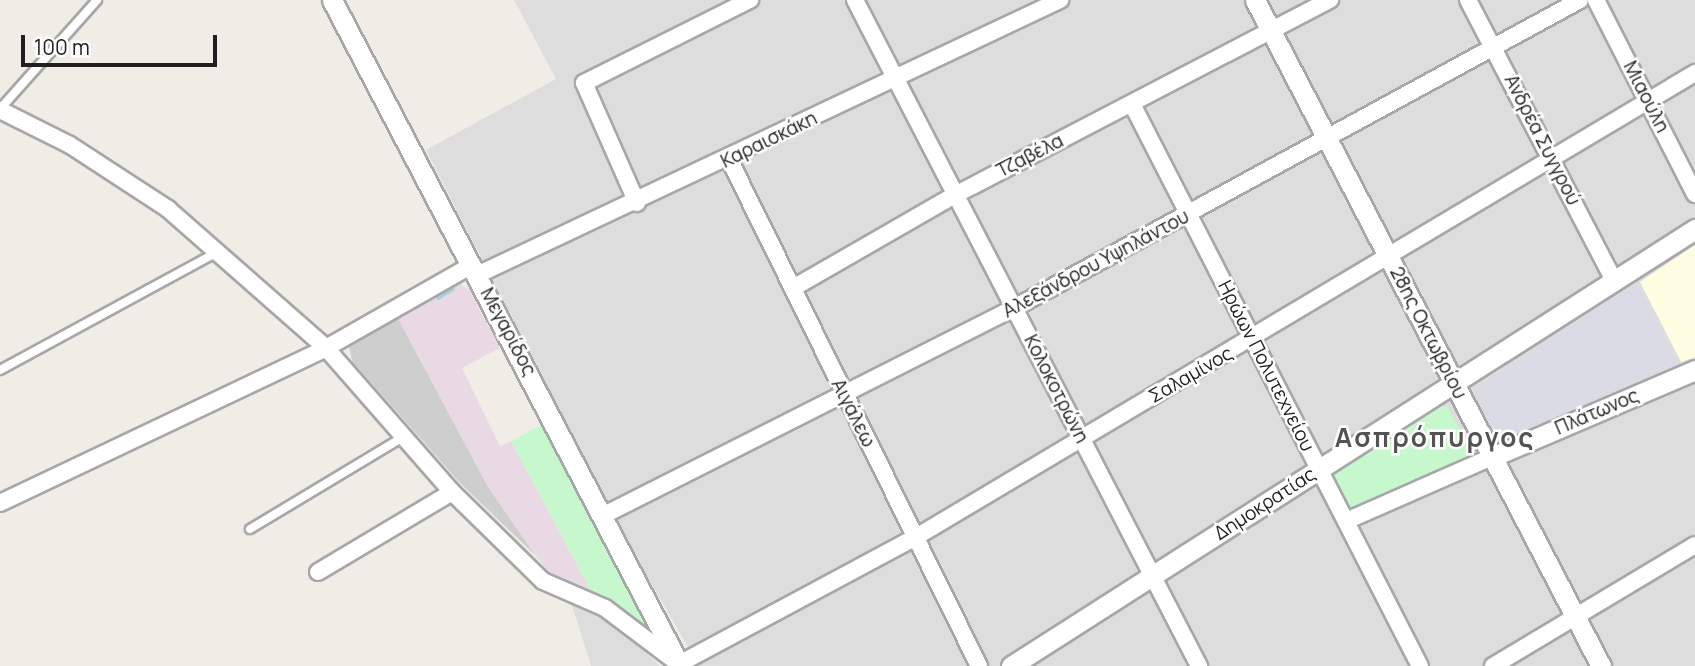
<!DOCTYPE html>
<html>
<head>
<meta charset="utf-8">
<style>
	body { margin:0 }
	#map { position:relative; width:1695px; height:666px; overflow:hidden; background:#f0ede7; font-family:Manrope,sans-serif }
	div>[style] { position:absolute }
	.residential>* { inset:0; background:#dedddd }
	.industrial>* { inset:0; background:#e9d9e5 }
	.education>* { inset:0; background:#fdfee2 }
	.religious>* { inset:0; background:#cecece }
	.park>* { inset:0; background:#c7f7cc }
	.plaza>* { inset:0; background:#dbdbe6 }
	.stream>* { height:3.5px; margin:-1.75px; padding:0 1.75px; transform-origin:1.75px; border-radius:1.75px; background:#a9cfdb }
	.roads { filter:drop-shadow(2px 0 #a7a7a7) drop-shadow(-2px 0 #a7a7a7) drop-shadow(0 2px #a7a7a7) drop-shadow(0 -2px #a7a7a7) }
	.service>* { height:8px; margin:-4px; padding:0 4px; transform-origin:4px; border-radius:4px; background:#fff }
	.minor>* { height:16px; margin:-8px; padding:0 8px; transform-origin:8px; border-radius:8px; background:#fff }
	.tertiary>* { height:19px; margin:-9.5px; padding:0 9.5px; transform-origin:9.5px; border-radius:9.5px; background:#fff }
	span { translate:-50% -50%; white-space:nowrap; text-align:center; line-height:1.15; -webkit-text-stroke:5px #fff; paint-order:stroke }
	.street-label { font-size:19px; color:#202020 }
	.district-label { font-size:26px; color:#535353; font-weight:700; letter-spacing:2px }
	.scale { position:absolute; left:21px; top:35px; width:196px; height:32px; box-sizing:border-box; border:4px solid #202020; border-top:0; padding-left:9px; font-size:21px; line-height:24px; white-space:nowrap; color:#202020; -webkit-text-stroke:5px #fff; paint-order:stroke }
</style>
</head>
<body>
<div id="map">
	<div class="residential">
		<i style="clip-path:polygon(514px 0,1695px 0,1695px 666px,699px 666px,624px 536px,426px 150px,556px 79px)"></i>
		<i style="clip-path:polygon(571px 602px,618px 627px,660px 666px,591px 666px)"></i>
	</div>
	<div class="industrial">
		<i style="clip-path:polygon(458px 283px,469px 290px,500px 348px,462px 368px,500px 446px,511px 441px,592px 593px,556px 582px,535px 555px,488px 487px,395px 313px)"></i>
	</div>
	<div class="education">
		<i style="clip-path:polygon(1695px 245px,1695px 357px,1681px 362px,1640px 282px)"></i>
	</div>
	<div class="religious">
		<i style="clip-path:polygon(395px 313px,488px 487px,535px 555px,460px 483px,352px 361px,348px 341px)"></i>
	</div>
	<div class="park">
		<i style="clip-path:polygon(1430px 405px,1448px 407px,1472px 455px,1341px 513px,1319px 472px)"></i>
		<i style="clip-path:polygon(545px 423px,647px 622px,644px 625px,592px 593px,511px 441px)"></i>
	</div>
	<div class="plaza">
		<i style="clip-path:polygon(1636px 281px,1680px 367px,1496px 446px,1469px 394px)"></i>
	</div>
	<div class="stream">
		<i style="left:438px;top:298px;width:17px;rotate:-31deg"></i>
	</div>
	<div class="roads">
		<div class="service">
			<i style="left:0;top:109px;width:146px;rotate:-48.3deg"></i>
			<i style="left:0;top:370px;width:247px;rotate:-28.5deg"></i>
			<i style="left:250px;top:529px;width:179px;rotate:-31deg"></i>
		</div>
		<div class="minor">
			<i style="left:855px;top:0;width:750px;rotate:62.68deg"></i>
			<i style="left:1468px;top:0;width:317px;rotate:62.5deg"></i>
			<i style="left:1596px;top:0;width:218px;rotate:63deg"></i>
			<i style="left:1132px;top:104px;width:631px;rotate:62.87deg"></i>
			<i style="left:0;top:110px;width:78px;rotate:26.6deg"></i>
			<i style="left:70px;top:145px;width:117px;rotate:33.1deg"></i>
			<i style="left:168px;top:209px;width:210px;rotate:41.3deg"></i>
			<i style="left:326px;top:348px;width:191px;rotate:48.8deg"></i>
			<i style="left:452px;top:492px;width:127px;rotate:44.4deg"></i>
			<i style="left:543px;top:581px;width:68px;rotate:23.5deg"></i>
			<i style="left:605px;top:608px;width:93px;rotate:37.1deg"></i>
			<i style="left:679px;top:664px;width:269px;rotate:-28.2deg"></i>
			<i style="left:916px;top:537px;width:907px;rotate:-30.78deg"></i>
			<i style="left:729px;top:159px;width:565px;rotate:63.75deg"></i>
			<i style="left:637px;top:203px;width:131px;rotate:-113.8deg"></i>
			<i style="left:584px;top:83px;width:186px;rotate:-26.6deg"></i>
			<i style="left:477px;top:275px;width:645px;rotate:-25.25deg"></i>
			<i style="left:793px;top:288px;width:187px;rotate:-29.9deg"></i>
			<i style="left:955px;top:195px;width:423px;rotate:-27.5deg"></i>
			<i style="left:0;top:503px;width:361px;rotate:-25.4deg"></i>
			<i style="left:326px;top:348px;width:168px;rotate:-29.6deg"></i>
			<i style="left:606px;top:514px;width:457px;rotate:-26.8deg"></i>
			<i style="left:1014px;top:308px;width:644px;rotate:-28.55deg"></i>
			<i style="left:1346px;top:521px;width:159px;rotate:-23.7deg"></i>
			<i style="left:318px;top:572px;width:156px;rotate:-30.8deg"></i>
			<i style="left:1493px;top:666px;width:235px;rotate:-30.9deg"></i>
		</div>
		<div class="tertiary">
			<i style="left:332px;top:0;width:751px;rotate:62.41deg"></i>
			<i style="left:1255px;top:0;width:751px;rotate:62.55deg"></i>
			<i style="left:1492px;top:457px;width:221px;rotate:-23.2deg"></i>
			<i style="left:1011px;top:666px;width:812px;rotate:-32.57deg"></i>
		</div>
	</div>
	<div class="street-label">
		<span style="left:1646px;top:97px;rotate:63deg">Μιαούλη</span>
		<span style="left:769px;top:140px;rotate:-26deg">Καραισκάκη</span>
		<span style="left:1542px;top:140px;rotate:63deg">Ανδρέα Συγγρού</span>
		<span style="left:1030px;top:156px;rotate:-27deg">Τζαβέλα</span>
		<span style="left:1096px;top:264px;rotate:-28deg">Αλεξάνδρου Υψηλάντου</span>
		<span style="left:508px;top:332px;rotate:62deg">Μεγαρίδος</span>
		<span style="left:1428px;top:333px;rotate:63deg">28ης Οκτωβρίου</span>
		<span style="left:1266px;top:366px;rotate:63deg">Ηρώων Πολυτεχνείου</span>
		<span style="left:1191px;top:375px;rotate:-30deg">Σαλαμίνος</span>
		<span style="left:1056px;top:389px;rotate:63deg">Κολοκοτρώνη</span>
		<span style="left:1597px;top:412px;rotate:-23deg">Πλάτωνος</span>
		<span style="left:853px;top:413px;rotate:63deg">Αιγάλεω</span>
		<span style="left:1265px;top:504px;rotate:-33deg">Δημοκρατίας</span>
	</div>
	<div class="district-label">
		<span style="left:1435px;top:438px">Ασπρόπυργος</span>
	</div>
	<div class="scale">100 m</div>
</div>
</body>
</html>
